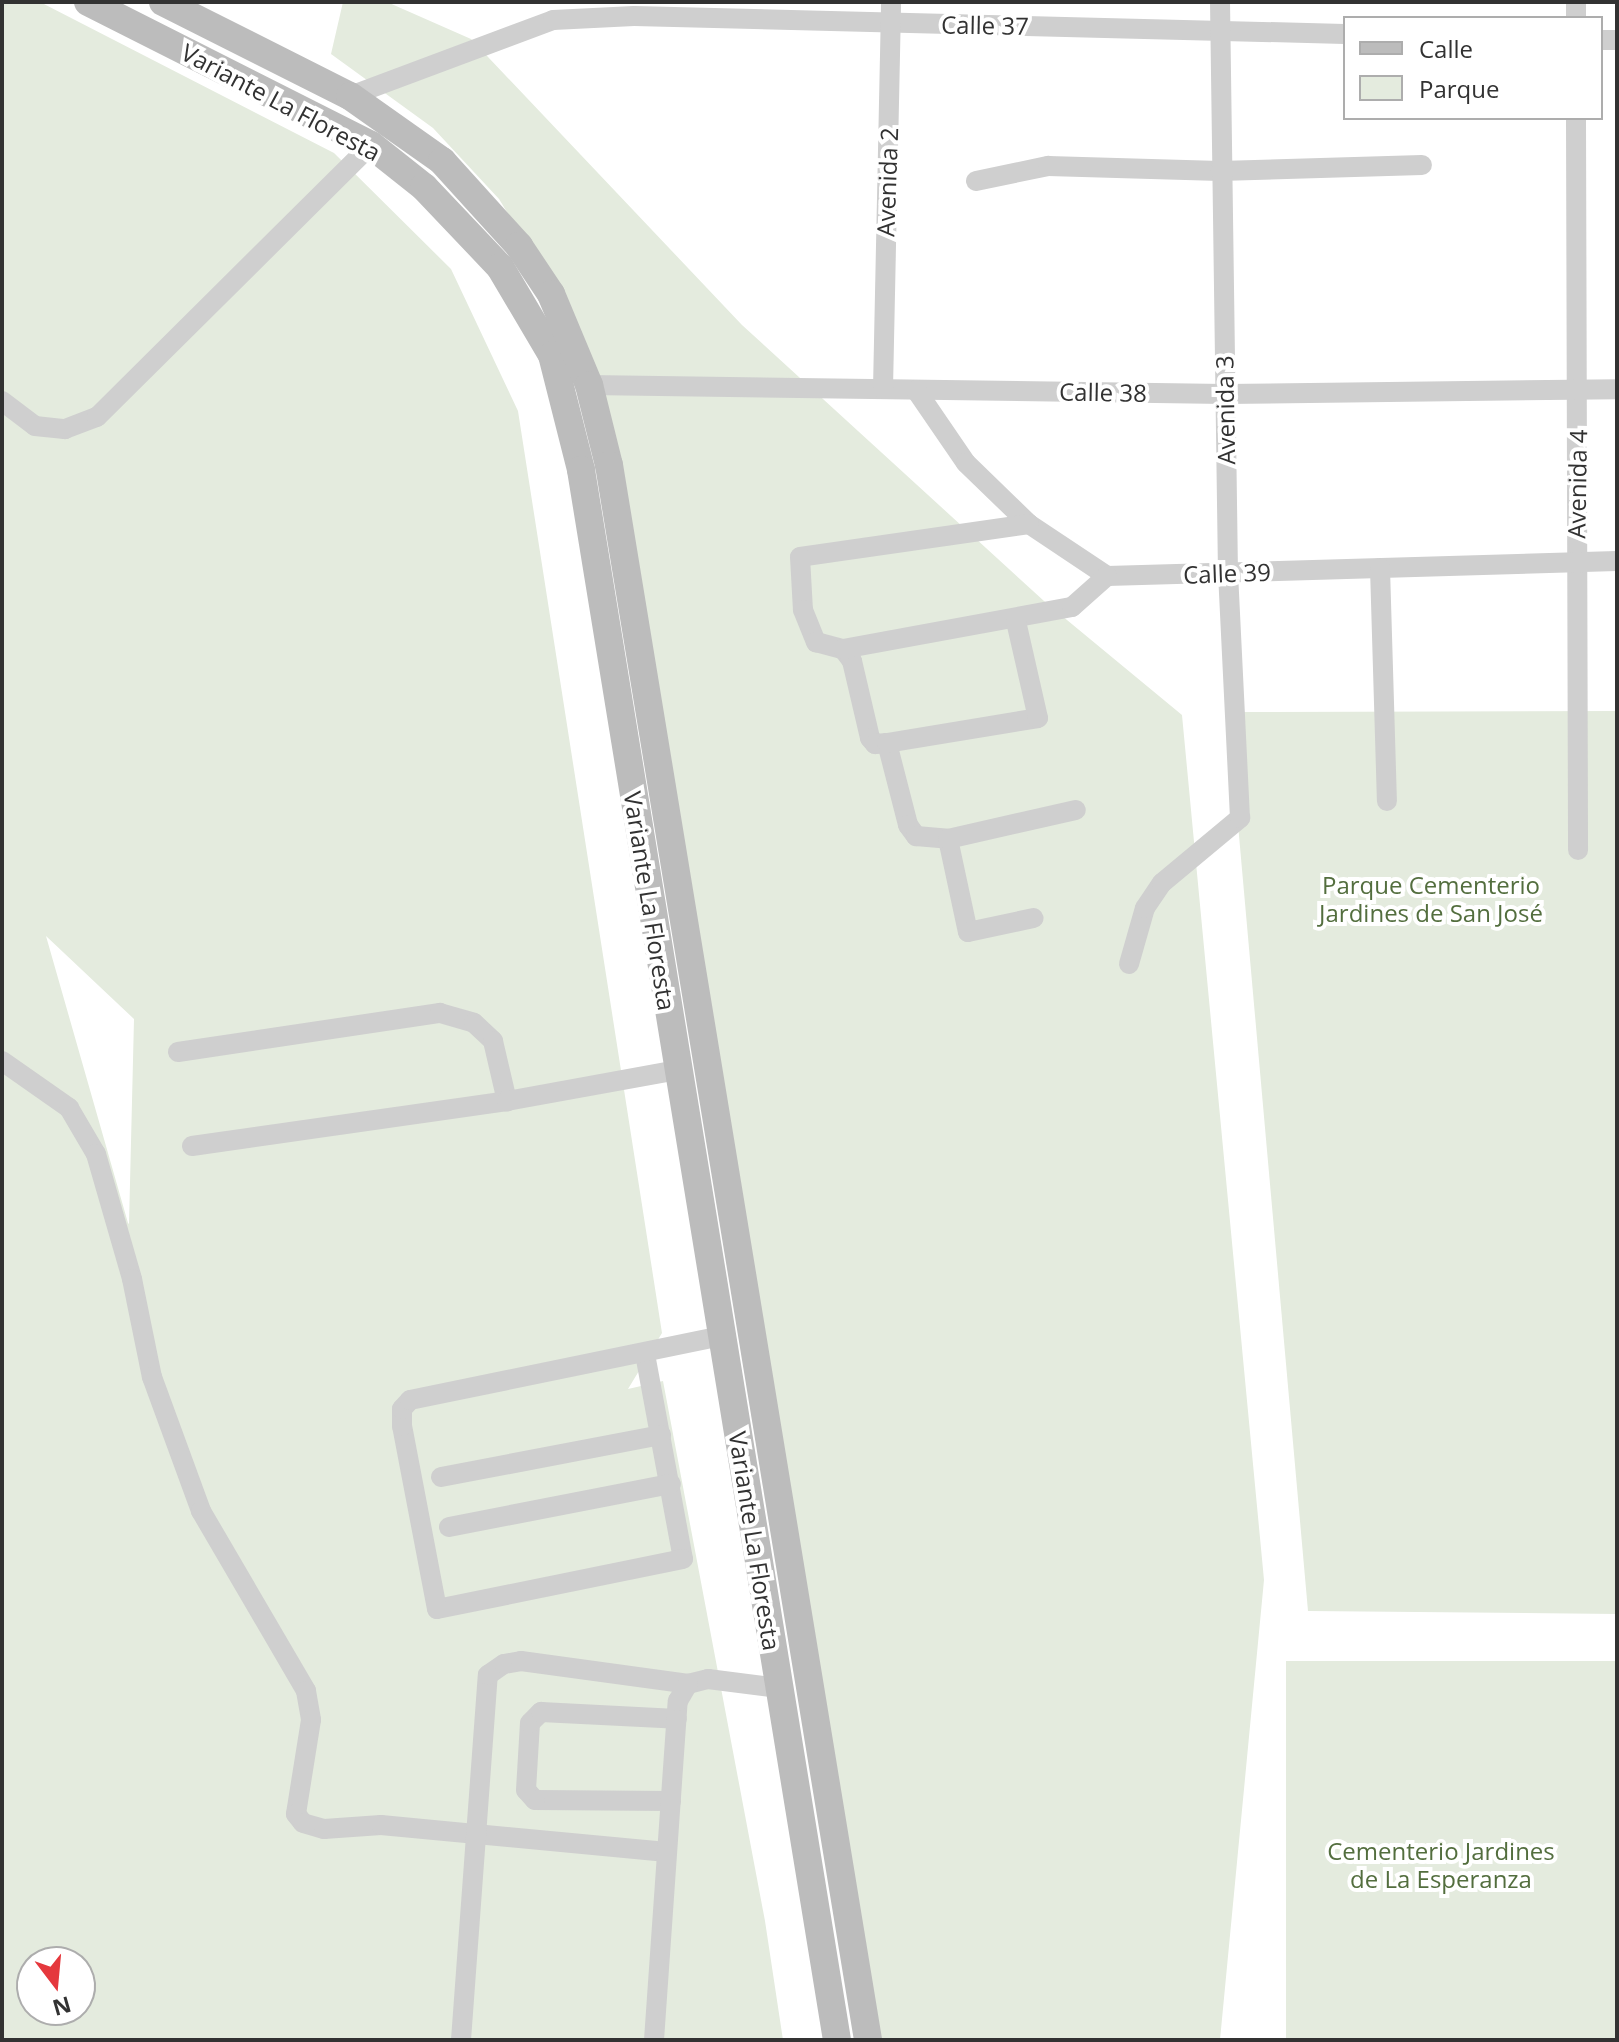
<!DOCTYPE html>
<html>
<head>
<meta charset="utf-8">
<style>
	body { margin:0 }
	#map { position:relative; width:1619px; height:2042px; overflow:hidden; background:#fff; font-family:"Open Sans",sans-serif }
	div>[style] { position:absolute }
	.green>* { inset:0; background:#e4ebde; transform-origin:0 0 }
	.minor>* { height:20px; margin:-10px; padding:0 10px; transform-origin:10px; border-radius:10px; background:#cfcfcf }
	.secondary>* { height:28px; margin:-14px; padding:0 14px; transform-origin:14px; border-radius:14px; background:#bcbcbc }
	span { translate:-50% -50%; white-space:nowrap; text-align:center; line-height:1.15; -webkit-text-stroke:8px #fff; paint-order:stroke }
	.street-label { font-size:24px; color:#323232 }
	.park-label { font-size:24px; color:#536e3e }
	.frame { position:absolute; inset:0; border:4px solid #323232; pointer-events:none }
	.legend { position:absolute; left:1343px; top:16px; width:260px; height:104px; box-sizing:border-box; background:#fff; border:2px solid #adadad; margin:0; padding:10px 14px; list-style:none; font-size:24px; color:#323232 }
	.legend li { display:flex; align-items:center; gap:16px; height:40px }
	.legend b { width:40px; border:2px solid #adadad }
	.north { position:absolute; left:16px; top:1946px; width:80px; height:80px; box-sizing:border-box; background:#fff; border:2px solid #adadad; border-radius:50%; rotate:164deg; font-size:22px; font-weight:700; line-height:32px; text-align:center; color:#323232 }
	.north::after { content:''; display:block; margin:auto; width:28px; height:36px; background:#e5383d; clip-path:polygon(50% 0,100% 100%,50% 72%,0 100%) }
</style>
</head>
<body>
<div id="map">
	<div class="green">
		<i style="clip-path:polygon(evenodd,2px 2px,40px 2px,334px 153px,451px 269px,518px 411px,662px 1333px,628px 1389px,663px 1381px,765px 1921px,783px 2040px,2px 2040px,2px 2px,46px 936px,134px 1019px,129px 1224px,128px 1223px,46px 936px,2px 2px,32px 1962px,80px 1962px,80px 2010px,32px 2010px,32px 1962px)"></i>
		<i style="clip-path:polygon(343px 2px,387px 2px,471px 39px,742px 325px,1044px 601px,1182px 715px,1264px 1580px,1220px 2040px,877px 2040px,644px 641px,556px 292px,499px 199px,433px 128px,331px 54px)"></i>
		<i style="clip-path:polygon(1617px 711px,1617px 1614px,1308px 1611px,1228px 712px)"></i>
		<i style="left:1286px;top:1661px;width:331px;height:381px"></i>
	</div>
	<div class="minor">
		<i style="left:1576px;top:18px;width:16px;rotate:-90deg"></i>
		<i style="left:1601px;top:40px;width:16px"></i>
		<i style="left:350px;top:96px;width:217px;rotate:-20.5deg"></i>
		<i style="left:553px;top:20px;width:81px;rotate:-2.8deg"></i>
		<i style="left:634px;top:16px;width:711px;rotate:1.45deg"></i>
		<i style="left:1576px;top:118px;width:732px;rotate:89.84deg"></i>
		<i style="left:976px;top:181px;width:74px;rotate:-11.8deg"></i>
		<i style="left:1048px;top:166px;width:172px;rotate:1.7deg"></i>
		<i style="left:1220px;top:171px;width:202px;rotate:-1.7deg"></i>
		<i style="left:589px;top:385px;width:636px;rotate:0.81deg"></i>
		<i style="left:1225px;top:394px;width:392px;rotate:-0.7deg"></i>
		<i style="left:883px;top:389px;width:387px;rotate:-88.8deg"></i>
		<i style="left:916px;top:390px;width:88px;rotate:55.6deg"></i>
		<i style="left:966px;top:463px;width:88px;rotate:44.1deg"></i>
		<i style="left:1029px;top:524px;width:94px;rotate:33.7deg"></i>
		<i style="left:1107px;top:576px;width:510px;rotate:-1.68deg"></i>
		<i style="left:2px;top:401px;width:41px;rotate:37.1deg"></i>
		<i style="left:35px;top:426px;width:30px;rotate:6deg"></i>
		<i style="left:65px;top:429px;width:34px;rotate:-21deg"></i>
		<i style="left:97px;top:417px;width:386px;rotate:-44.8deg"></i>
		<i style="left:1029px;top:524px;width:231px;rotate:171.8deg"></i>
		<i style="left:800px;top:557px;width:53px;rotate:86.8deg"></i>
		<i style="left:803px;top:610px;width:35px;rotate:68deg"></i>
		<i style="left:816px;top:642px;width:28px;rotate:15deg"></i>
		<i style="left:843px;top:649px;width:15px;rotate:53deg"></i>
		<i style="left:852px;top:661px;width:79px;rotate:76.8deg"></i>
		<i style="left:870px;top:738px;width:8px;rotate:50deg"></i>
		<i style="left:875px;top:744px;width:12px;rotate:-5deg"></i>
		<i style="left:887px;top:743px;width:85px;rotate:75.6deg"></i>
		<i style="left:908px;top:825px;width:14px;rotate:54deg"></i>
		<i style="left:916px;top:836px;width:32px;rotate:5deg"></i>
		<i style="left:948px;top:839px;width:95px;rotate:77.9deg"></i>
		<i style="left:968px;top:932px;width:67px;rotate:-12deg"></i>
		<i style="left:1380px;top:568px;width:233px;rotate:88.3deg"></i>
		<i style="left:843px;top:649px;width:233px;rotate:-10.4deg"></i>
		<i style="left:1072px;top:607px;width:47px;rotate:-41.5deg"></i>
		<i style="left:887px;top:743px;width:153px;rotate:-9.4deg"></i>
		<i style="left:1038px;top:718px;width:99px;rotate:-102.8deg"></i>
		<i style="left:948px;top:839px;width:131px;rotate:-12.8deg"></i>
		<i style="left:1129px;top:964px;width:58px;rotate:-74.1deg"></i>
		<i style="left:1145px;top:908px;width:30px;rotate:-56deg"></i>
		<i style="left:1162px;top:883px;width:102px;rotate:-39.8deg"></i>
		<i style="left:1240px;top:818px;width:244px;rotate:-92.8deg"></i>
		<i style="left:1228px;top:574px;width:572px;rotate:-90.8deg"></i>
		<i style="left:178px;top:1052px;width:265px;rotate:-8.5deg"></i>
		<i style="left:440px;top:1013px;width:35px;rotate:16deg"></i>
		<i style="left:474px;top:1023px;width:26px;rotate:43deg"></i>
		<i style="left:493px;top:1041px;width:62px;rotate:76.9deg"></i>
		<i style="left:2px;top:1061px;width:82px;rotate:35deg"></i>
		<i style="left:69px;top:1108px;width:53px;rotate:59.6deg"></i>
		<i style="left:96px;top:1154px;width:130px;rotate:73.9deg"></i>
		<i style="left:132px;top:1279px;width:100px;rotate:78.5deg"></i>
		<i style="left:152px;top:1377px;width:143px;rotate:69.9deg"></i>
		<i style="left:201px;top:1511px;width:208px;rotate:59.7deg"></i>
		<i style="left:306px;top:1691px;width:29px;rotate:80deg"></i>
		<i style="left:311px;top:1720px;width:95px;rotate:99.1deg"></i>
		<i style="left:296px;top:1814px;width:11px;rotate:52deg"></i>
		<i style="left:303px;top:1823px;width:22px;rotate:16deg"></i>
		<i style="left:324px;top:1829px;width:57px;rotate:-4deg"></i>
		<i style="left:381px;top:1825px;width:287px;rotate:5.4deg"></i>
		<i style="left:192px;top:1146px;width:318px;rotate:-8.1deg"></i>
		<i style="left:507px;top:1101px;width:174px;rotate:-10.3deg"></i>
		<i style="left:645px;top:1354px;width:208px;rotate:79.5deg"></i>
		<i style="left:683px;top:1559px;width:251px;rotate:168.5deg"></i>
		<i style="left:437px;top:1609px;width:186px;rotate:-100.8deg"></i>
		<i style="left:402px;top:1426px;width:17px;rotate:-90deg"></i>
		<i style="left:402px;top:1409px;width:12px;rotate:-48deg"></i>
		<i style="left:410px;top:1400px;width:318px;rotate:-11.6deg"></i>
		<i style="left:441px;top:1477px;width:224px;rotate:-10.8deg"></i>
		<i style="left:449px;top:1527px;width:226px;rotate:-11deg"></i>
		<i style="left:671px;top:1801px;width:136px;rotate:-179.6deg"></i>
		<i style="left:535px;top:1800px;width:13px;rotate:-132deg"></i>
		<i style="left:526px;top:1790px;width:67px;rotate:-86.6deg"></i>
		<i style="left:530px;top:1723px;width:16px;rotate:-45deg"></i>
		<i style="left:541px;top:1712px;width:136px;rotate:2.9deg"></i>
		<i style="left:461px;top:2040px;width:366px;rotate:-85.8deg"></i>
		<i style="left:488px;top:1675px;width:19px;rotate:-35deg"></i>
		<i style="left:504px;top:1664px;width:17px;rotate:-10deg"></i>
		<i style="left:521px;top:1661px;width:169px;rotate:7.8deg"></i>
		<i style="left:688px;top:1684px;width:21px;rotate:-14deg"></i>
		<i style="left:708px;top:1679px;width:72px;rotate:7.2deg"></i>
		<i style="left:654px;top:2040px;width:340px;rotate:-86deg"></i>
		<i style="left:678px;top:1701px;width:20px;rotate:-60deg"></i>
	</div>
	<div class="secondary">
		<i style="left:88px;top:2px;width:317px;rotate:26.8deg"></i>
		<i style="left:371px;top:145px;width:68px;rotate:38.4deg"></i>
		<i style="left:424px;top:187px;width:110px;rotate:46.5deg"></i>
		<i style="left:500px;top:267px;width:102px;rotate:59.4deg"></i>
		<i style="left:552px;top:355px;width:119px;rotate:75.8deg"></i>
		<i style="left:581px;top:470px;width:1591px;rotate:80.74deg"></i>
		<i style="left:163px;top:2px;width:209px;rotate:26.7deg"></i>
		<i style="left:350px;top:96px;width:113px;rotate:35.2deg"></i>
		<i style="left:442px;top:161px;width:115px;rotate:47.8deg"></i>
		<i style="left:519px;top:246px;width:58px;rotate:56.3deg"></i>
		<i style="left:551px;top:294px;width:99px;rotate:67.3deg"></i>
		<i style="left:589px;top:385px;width:82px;rotate:76deg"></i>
		<i style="left:609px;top:465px;width:1596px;rotate:80.66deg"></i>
	</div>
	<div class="street-label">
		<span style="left:985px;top:25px;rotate:1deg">Calle 37</span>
		<span style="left:281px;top:102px;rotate:28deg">Variante La Floresta</span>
		<span style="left:887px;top:182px;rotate:-88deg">Avenida 2</span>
		<span style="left:1103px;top:392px;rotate:1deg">Calle 38</span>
		<span style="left:1225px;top:410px;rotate:-91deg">Avenida 3</span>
		<span style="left:1577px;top:484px;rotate:-89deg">Avenida 4</span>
		<span style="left:1227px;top:573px;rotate:-2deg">Calle 39</span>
		<span style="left:650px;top:901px;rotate:81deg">Variante La Floresta</span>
		<span style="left:755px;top:1541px;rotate:81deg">Variante La Floresta</span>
	</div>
	<div class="park-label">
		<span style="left:1431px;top:899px">Parque Cementerio<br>Jardines de San José</span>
		<span style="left:1441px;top:1865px">Cementerio Jardines<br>de La Esperanza</span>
	</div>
	<div class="frame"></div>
	<ul class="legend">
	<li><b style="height:10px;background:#bcbcbc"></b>Calle</li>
	<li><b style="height:22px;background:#e4ebde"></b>Parque</li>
	</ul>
	<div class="north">N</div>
</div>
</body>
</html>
